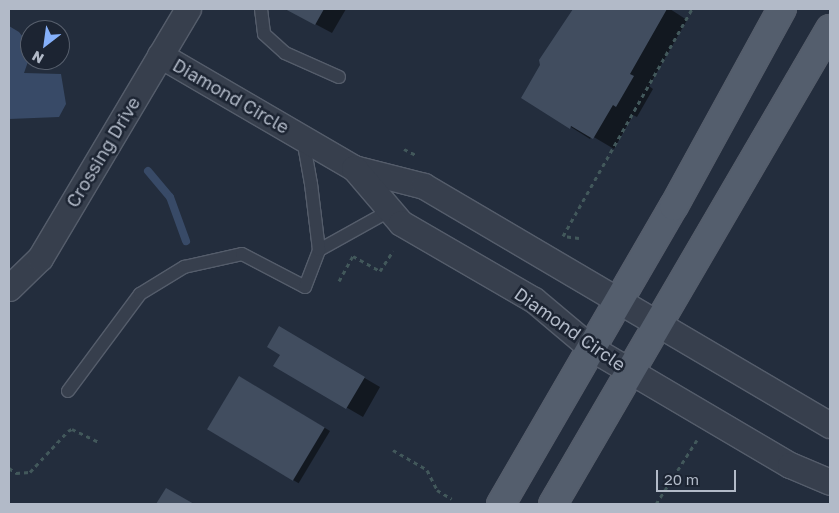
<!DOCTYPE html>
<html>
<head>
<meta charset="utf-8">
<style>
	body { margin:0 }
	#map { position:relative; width:839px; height:513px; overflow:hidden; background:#232d3d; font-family:"Golos Text",sans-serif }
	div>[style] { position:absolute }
	.water>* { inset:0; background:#384a67 }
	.shadow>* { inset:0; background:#0007; transform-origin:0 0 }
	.stream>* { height:8px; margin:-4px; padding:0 4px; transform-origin:4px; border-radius:4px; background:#384a67 }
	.building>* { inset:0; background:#414d5f; transform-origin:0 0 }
	.path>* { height:3px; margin-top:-1.5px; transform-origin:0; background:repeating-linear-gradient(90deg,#42585b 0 4px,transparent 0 8px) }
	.roads { filter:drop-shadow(1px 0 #555d6b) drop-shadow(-1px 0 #555d6b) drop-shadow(0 1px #555d6b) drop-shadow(0 -1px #555d6b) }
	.service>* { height:12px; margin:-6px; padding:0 6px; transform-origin:6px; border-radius:6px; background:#373f4d }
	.minor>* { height:25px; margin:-12.5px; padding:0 12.5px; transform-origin:12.5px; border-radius:12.5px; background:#373f4d }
	.primary>* { height:28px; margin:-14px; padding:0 14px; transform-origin:14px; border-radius:14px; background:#545e6d }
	span { translate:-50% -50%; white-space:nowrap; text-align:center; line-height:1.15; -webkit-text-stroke:5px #1c2432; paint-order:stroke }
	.street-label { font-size:18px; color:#b2bac8 }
	.frame { position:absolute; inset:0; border:10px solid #b2bac8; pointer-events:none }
	.north { position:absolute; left:20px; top:20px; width:50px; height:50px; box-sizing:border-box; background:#1c2432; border:1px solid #58606e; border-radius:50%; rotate:210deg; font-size:14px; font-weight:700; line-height:20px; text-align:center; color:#b2bac8 }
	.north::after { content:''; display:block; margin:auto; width:18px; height:22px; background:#85b0fa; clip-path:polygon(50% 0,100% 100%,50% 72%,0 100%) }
	.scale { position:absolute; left:656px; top:470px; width:80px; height:22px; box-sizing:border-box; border:2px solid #b2bac8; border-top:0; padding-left:6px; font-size:15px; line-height:18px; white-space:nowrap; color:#b2bac8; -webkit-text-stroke:4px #1c2432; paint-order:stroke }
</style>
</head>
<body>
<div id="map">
	<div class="water">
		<i style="clip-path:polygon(9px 26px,19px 32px,30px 46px,30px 56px,24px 73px,61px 74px,66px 104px,59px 117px,9px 119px)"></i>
	</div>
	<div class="shadow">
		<i style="clip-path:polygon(287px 9px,346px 9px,332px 33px)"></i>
		<i style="clip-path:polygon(574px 9px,670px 9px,687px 20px,649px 86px,653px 89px,637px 117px,633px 115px,614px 149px,592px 136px,590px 139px,523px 97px,541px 65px,540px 60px)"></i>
		<i style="clip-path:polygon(279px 328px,380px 387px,363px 417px,275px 366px,281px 355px)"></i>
		<i style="left:240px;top:377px;width:105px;height:61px;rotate:31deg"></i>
	</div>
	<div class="stream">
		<i style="left:148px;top:171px;width:34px;rotate:50deg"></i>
		<i style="left:170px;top:197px;width:47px;rotate:70deg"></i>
	</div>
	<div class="building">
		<i style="clip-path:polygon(285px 9px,324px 9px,315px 25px)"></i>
		<i style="clip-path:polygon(573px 9px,667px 9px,630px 74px,634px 76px,616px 107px,613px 105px,593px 139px,571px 126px,570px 129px,521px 98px,540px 65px,539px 60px)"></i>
		<i style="clip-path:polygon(279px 326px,365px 377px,346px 409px,273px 366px,280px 355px,267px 347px)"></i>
		<i style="left:239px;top:376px;width:100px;height:62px;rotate:31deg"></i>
		<i style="clip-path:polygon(166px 488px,194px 504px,156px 504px)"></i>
	</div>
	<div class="path">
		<i style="left:404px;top:149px;width:13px;rotate:27deg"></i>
		<i style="left:579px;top:238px;width:16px;rotate:-173deg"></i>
		<i style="left:563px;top:236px;width:261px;rotate:-60.4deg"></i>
		<i style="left:339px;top:281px;width:29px;rotate:-61deg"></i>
		<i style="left:353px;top:256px;width:31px;rotate:29deg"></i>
		<i style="left:380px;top:271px;width:24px;rotate:-57deg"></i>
		<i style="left:393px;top:450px;width:39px;rotate:30deg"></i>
		<i style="left:427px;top:470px;width:22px;rotate:63deg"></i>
		<i style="left:437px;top:490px;width:17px;rotate:31deg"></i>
		<i style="left:9px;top:468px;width:9px;rotate:36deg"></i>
		<i style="left:16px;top:473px;width:14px;rotate:-4deg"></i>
		<i style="left:30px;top:472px;width:56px;rotate:-47.2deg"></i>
		<i style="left:68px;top:431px;width:4px;rotate:-27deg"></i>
		<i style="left:72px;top:429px;width:30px;rotate:26deg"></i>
		<i style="left:656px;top:504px;width:76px;rotate:-57.4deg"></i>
	</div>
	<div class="roads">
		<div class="service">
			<i style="left:261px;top:9px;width:25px;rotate:83deg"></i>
			<i style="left:264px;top:34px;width:28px;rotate:42deg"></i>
			<i style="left:285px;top:53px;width:59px;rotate:24deg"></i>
			<i style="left:319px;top:250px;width:82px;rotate:-29.1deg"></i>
			<i style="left:68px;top:391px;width:121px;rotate:-53.4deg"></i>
			<i style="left:140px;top:294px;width:52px;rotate:-31.5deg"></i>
			<i style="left:184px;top:267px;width:59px;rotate:-12.6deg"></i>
			<i style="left:242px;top:254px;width:71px;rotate:27.6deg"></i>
			<i style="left:305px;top:287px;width:40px;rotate:-69deg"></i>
			<i style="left:319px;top:250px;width:66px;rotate:-96.9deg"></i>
			<i style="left:311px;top:184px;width:46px;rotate:-100.1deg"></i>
		</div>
		<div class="minor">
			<i style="left:160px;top:55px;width:225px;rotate:30.2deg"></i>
			<i style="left:354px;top:168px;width:72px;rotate:14.4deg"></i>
			<i style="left:424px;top:186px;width:471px;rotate:30.5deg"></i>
			<i style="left:354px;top:168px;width:72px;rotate:49.5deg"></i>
			<i style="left:401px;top:223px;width:154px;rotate:30.1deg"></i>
			<i style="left:534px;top:300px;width:75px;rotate:40.1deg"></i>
			<i style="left:591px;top:348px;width:231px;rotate:30.5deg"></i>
			<i style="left:790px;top:465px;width:43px;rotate:23deg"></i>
			<i style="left:9px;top:288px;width:43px;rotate:-44.1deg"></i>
			<i style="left:40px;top:258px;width:290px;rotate:-59.3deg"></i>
		</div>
		<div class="primary">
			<i style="left:501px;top:504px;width:345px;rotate:-59.9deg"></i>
			<i style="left:674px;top:206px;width:225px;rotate:-61.3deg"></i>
			<i style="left:553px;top:504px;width:550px;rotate:-59.75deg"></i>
		</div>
	</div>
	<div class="street-label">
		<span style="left:231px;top:96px;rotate:30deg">Diamond Circle</span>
		<span style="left:103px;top:152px;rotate:-59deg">Crossing Drive</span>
		<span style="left:570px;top:329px;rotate:35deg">Diamond Circle</span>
	</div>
	<div class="frame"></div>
	<div class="north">N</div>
	<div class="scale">20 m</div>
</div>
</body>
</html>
